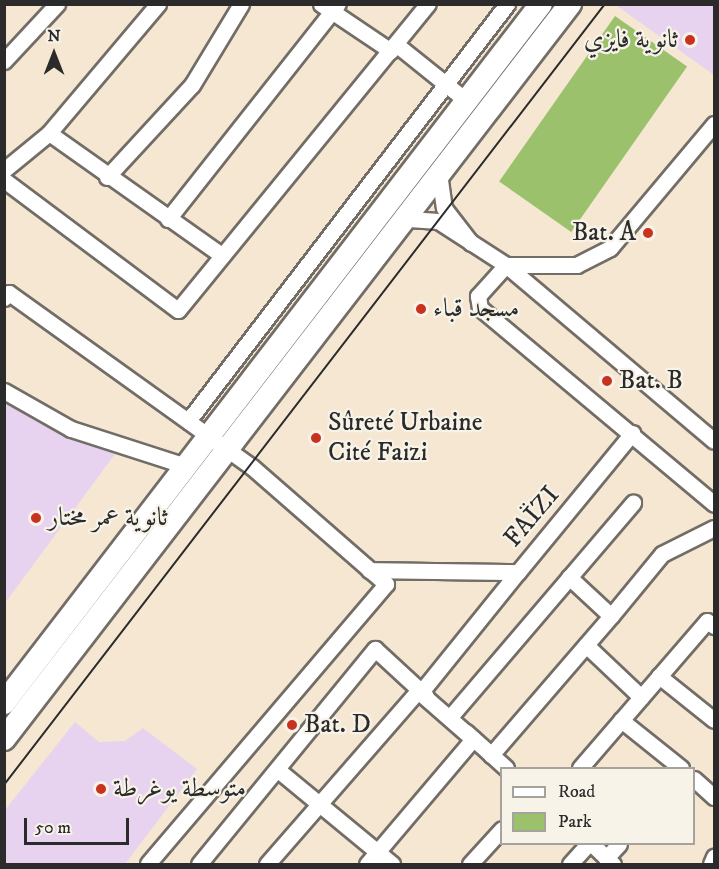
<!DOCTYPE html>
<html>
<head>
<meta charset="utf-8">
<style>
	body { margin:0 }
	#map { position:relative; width:719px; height:869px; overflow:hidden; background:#f6e7d3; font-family:"IM FELL DW Pica",Amiri,serif }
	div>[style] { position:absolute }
	.built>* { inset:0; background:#e7d2ef }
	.green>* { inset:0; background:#9cc16c; transform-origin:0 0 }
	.roads { filter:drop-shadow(2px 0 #726d66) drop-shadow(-2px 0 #726d66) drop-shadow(0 2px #726d66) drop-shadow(0 -2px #726d66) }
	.minor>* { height:15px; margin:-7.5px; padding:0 7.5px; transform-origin:7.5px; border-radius:7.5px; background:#fff }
	.primary>* { height:22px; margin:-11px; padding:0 11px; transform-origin:11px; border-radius:11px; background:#fff }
	.tram>* { height:1.5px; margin:-0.75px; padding:0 0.75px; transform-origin:0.75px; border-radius:0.75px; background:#2b2b2b }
	.dots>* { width:16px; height:16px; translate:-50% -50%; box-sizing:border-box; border:3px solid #f7f3e8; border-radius:50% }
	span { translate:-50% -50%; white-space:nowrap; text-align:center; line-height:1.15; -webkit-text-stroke:4.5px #f7f3e8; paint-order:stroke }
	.poi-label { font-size:26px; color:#2b2b2b }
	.right { translate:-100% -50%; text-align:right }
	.left { translate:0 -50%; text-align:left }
	.street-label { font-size:26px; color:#2b2b2b }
	.frame { position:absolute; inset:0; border:6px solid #2b2b2b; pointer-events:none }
	.legend { position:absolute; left:500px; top:767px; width:195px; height:78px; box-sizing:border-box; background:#f7f3e8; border:2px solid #a5a39c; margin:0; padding:8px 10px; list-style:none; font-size:18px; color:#2b2b2b }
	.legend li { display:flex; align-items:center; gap:12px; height:30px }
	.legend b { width:30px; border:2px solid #a5a39c }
	.north { position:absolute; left:24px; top:24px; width:60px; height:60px; -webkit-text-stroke:4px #f7f3e8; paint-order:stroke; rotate:0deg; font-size:16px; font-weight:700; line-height:24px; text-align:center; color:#2b2b2b }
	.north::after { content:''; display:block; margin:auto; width:21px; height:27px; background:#2b2b2b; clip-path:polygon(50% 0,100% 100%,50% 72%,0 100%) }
	.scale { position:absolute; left:24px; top:818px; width:105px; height:27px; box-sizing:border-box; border:3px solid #2b2b2b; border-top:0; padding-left:8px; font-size:18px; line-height:21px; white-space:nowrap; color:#2b2b2b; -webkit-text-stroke:4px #f7f3e8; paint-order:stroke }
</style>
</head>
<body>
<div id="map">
	<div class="built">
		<i style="clip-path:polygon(714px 5px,714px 75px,617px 6px,618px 4px)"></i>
		<i style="clip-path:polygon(5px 404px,115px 454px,5px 603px)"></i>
		<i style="clip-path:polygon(75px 722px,99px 742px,125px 741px,143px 728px,197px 769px,125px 864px,5px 864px,5px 810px)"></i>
	</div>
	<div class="green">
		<i style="left:615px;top:16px;width:88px;height:202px;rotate:35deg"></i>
	</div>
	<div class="roads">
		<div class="minor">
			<i style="left:321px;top:4px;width:84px;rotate:33.9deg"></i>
			<i style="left:397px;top:45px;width:90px;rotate:38.7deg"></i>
			<i style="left:4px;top:61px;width:78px;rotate:-47.1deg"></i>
			<i style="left:714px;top:124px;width:162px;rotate:130deg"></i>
			<i style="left:610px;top:248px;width:37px;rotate:153deg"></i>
			<i style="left:577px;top:265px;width:71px;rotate:180deg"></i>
			<i style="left:506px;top:265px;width:42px;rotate:132.1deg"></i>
			<i style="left:478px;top:296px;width:12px;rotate:81deg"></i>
			<i style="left:480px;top:308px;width:305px;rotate:39.9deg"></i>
			<i style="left:49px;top:133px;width:211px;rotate:35.3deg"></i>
			<i style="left:4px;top:170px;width:58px;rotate:-39.4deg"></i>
			<i style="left:49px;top:133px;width:169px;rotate:-49.8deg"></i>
			<i style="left:107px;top:177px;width:125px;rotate:-47.3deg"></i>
			<i style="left:192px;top:85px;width:95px;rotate:-58.8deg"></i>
			<i style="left:4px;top:180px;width:217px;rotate:36.8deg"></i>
			<i style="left:178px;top:310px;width:395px;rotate:-50.8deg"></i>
			<i style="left:440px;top:180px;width:28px;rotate:82deg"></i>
			<i style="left:444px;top:208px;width:44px;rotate:52.4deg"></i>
			<i style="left:168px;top:219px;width:274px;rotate:-51.7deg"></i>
			<i style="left:409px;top:219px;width:29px;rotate:4deg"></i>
			<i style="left:438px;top:221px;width:81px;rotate:32.9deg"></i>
			<i style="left:506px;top:265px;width:272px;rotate:40.2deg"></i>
			<i style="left:4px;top:298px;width:7px;rotate:-45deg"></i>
			<i style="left:9px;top:293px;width:299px;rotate:35.6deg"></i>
			<i style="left:252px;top:467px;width:178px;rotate:41.1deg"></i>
			<i style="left:386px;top:584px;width:367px;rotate:130.4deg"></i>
			<i style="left:4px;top:391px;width:77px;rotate:29.6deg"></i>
			<i style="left:71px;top:429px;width:121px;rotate:17.8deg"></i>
			<i style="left:188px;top:421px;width:525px;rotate:-52.58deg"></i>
			<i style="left:369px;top:570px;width:149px;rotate:0.8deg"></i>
			<i style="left:518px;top:572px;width:180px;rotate:-50.6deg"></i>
			<i style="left:569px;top:577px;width:57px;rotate:42.9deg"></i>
			<i style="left:611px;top:616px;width:80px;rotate:-50.6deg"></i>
			<i style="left:662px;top:554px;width:58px;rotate:-26.6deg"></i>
			<i style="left:586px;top:645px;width:76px;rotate:43.4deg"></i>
			<i style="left:659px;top:676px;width:70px;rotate:38.7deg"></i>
			<i style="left:421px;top:692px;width:154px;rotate:-51.1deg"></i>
			<i style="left:450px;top:717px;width:282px;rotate:-49.5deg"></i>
			<i style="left:621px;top:720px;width:77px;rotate:38.7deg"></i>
			<i style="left:466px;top:732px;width:54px;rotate:42deg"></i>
			<i style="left:491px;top:755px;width:184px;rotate:-49.2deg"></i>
			<i style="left:580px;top:768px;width:194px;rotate:-49.2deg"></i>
			<i style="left:707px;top:621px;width:9px;rotate:36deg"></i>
			<i style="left:278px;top:770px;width:148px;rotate:39.5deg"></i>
			<i style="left:694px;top:779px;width:27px;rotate:42deg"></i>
			<i style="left:592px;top:844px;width:29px;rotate:44deg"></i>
			<i style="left:606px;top:858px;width:19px;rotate:-47deg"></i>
			<i style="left:199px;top:864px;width:278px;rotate:-50.7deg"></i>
			<i style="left:375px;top:649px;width:69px;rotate:42.7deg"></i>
			<i style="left:267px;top:864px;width:230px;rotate:-48.9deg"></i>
			<i style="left:418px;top:691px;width:73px;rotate:41.1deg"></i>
			<i style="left:473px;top:739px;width:164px;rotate:130.3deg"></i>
			<i style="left:470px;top:864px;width:47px;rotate:-47.6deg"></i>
			<i style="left:570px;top:864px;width:27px;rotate:-48deg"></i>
			<i style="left:711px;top:864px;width:8px;rotate:-67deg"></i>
		</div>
		<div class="primary">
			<i style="left:4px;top:703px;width:881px;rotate:-52.47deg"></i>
			<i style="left:4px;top:739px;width:928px;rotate:-52.4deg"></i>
		</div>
	</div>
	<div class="tram">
		<i style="left:4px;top:785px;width:985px;rotate:-52.42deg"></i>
	</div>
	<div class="dots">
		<i style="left:690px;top:40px;background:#c8321e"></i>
		<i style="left:648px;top:233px;background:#c8321e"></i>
		<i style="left:421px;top:309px;background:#c8321e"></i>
		<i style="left:607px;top:381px;background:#c8321e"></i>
		<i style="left:316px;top:438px;background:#c8321e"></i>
		<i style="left:36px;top:518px;background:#c8321e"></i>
		<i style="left:292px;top:725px;background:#c8321e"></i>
		<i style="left:101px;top:789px;background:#c8321e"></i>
	</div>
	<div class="poi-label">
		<span class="right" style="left:678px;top:40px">ثانوية فايزي</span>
		<span class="right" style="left:636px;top:233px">Bat. A</span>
		<span class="left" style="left:433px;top:309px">مسجد قباء</span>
		<span class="left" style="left:619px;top:381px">Bat. B</span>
		<span class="left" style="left:328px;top:438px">Sûreté Urbaine<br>Cité Faizi</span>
		<span class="left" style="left:48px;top:518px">ثانوية عمر مختار</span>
		<span class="left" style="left:304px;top:725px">Bat. D</span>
		<span class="left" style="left:113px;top:789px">متوسطة يوغرطة</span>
	</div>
	<div class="street-label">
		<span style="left:532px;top:517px;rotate:-50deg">FAÏZI</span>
	</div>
	<div class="frame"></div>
	<ul class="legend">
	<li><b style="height:8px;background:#fff"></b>Road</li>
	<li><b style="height:16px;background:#9cc16c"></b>Park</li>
	</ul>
	<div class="north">N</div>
	<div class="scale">50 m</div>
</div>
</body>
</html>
